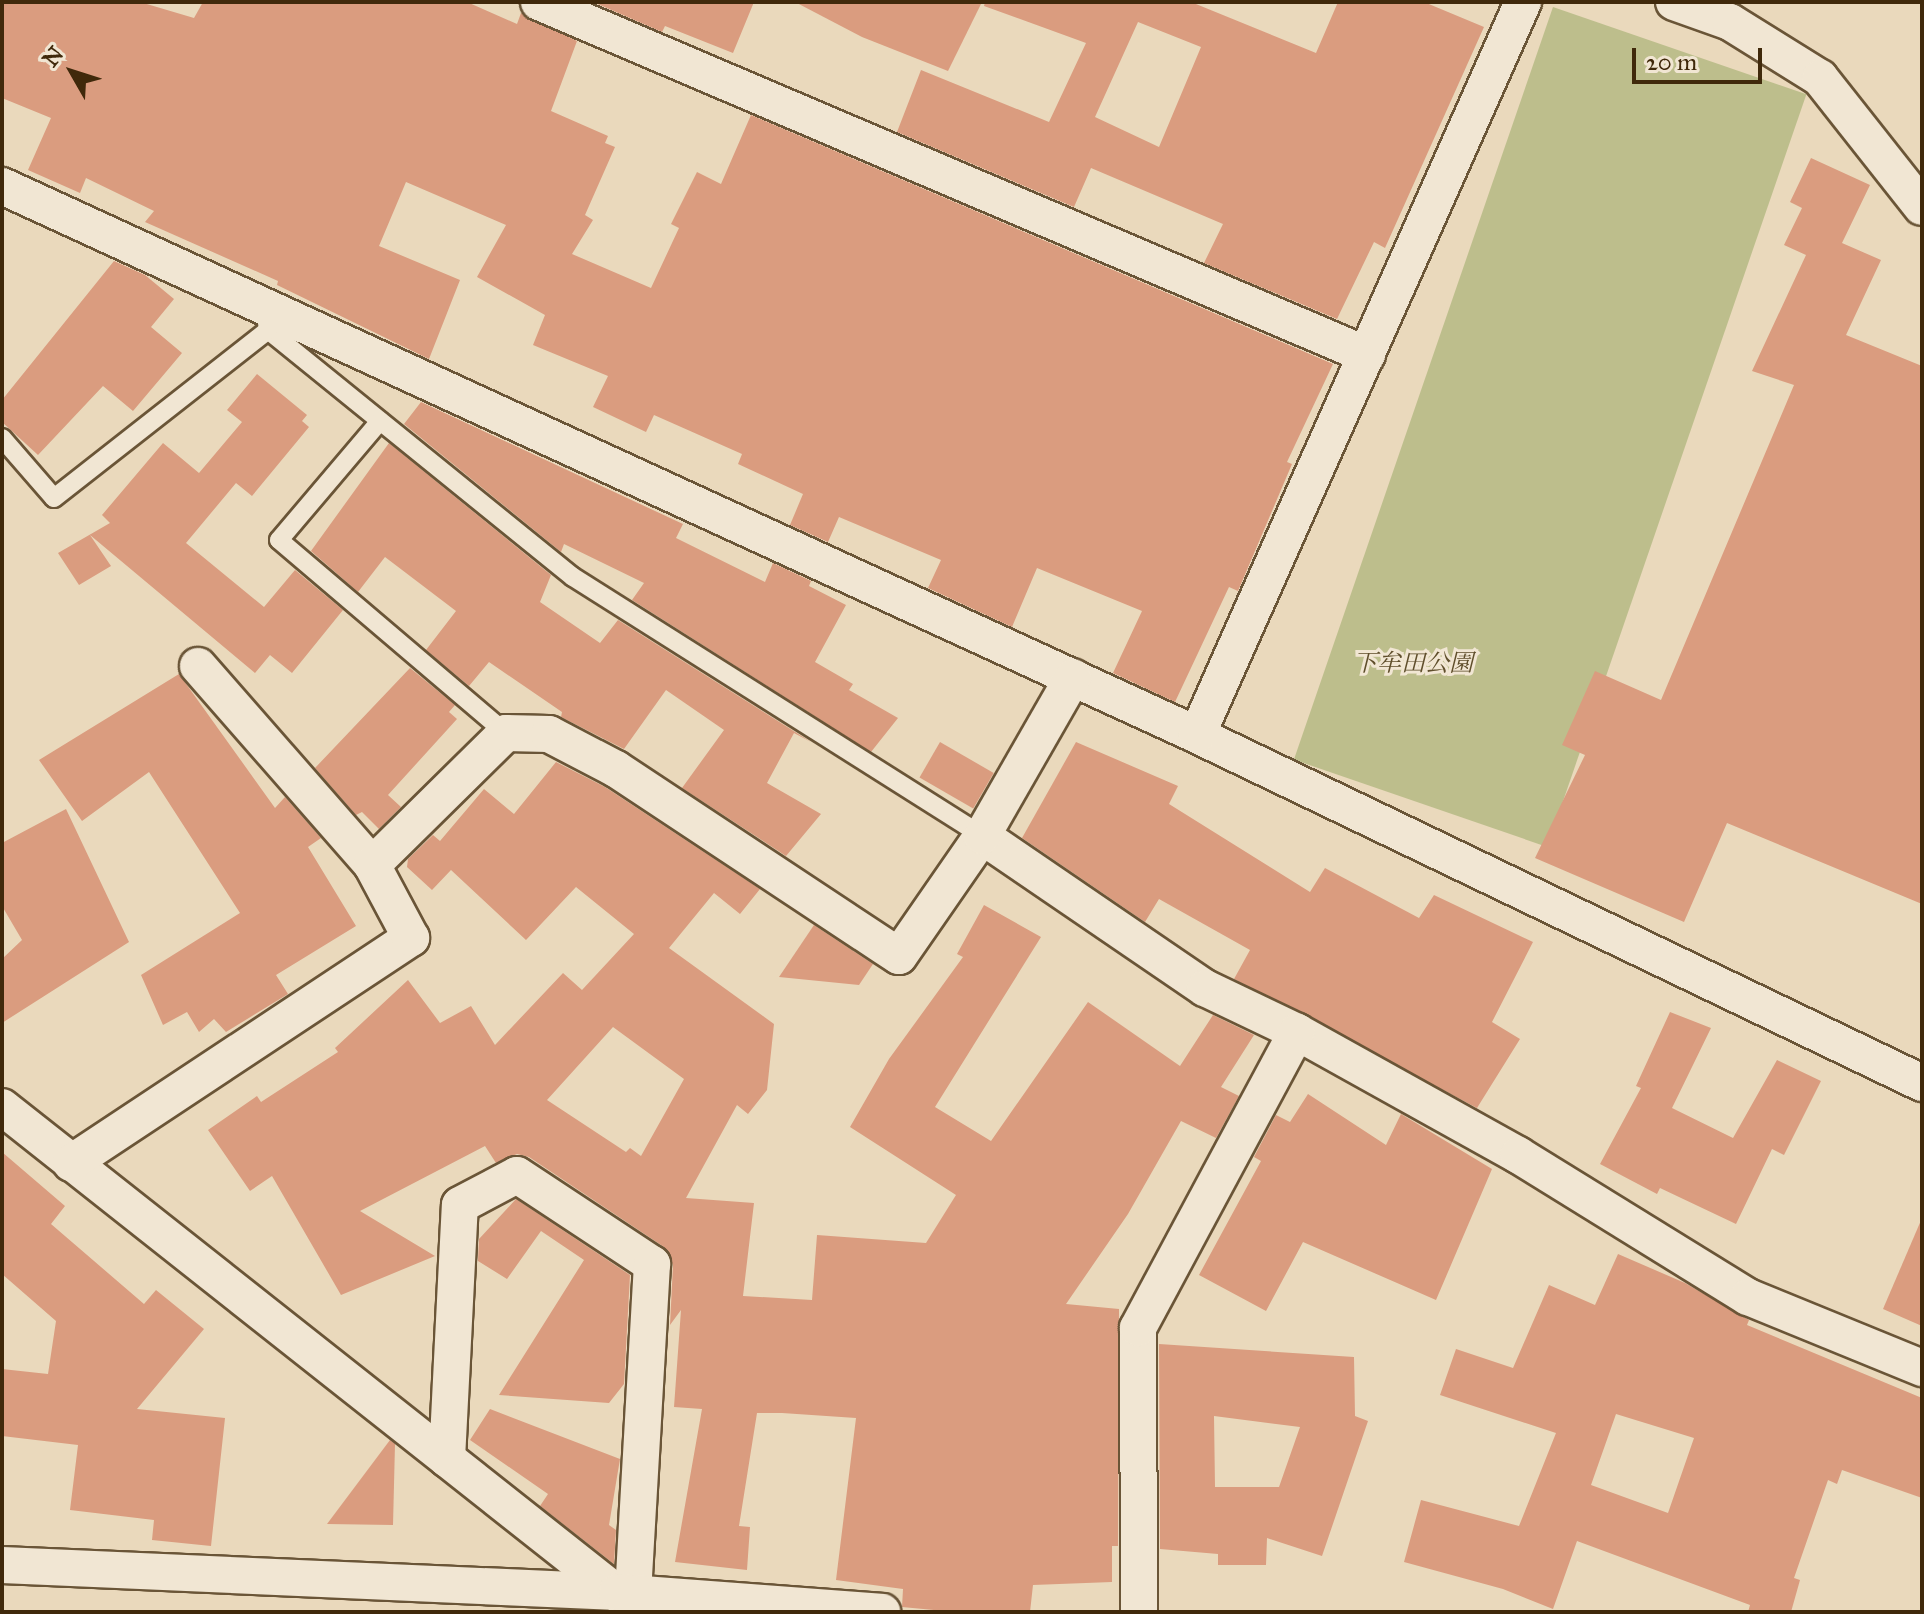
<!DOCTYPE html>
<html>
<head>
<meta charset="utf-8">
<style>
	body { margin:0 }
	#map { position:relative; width:1924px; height:1614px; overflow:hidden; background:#ead9bc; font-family:"IM FELL Great Primer","Noto Serif JP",serif }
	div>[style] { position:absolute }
	.green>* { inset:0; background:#bdbe8c; transform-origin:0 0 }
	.building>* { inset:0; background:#da9c7f; transform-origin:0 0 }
	.roads { filter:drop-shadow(2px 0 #6a5537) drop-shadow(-2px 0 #6a5537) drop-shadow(0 2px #6a5537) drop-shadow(0 -2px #6a5537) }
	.lane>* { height:18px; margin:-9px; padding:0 9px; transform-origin:9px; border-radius:9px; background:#f1e6d3 }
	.street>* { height:36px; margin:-18px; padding:0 18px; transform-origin:18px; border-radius:18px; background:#f1e6d3 }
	span { translate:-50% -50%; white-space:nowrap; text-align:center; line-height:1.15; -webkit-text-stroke:6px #f1e6d3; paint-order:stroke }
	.park-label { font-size:24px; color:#5f4e2b; font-style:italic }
	.frame { position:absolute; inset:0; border:4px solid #40290b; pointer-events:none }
	.north { position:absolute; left:32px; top:32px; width:80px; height:80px; -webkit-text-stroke:6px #f1e6d3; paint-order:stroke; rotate:309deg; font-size:22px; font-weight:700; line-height:32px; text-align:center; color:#40290b }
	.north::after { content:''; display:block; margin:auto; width:28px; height:36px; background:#40290b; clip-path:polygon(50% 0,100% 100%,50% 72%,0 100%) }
	.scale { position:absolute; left:1632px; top:48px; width:130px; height:36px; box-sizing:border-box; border:4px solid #40290b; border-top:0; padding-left:10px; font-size:24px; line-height:28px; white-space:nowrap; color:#40290b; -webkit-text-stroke:6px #f1e6d3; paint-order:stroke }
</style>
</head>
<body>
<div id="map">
	<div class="green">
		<i style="left:1553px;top:7px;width:268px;height:796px;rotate:19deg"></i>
	</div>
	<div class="building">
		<i style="clip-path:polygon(2px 2px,140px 2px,194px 18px,203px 2px,467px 2px,517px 24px,521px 13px,577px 41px,551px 111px,608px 136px,605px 143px,615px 147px,585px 215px,593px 220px,572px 254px,651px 288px,679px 228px,671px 224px,697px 172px,721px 184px,751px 115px,1333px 364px,1287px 462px,1292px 464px,1238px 591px,1229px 587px,1175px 702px,1113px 673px,1142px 611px,1037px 568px,1012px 627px,928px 588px,941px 560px,839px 517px,828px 542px,790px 525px,803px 494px,738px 464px,742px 454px,654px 415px,646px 432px,593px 407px,608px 376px,533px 345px,545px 315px,477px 277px,506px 225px,406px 182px,379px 246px,460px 280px,429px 359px,277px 285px,278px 281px,145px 222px,154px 211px,86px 178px,80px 193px,28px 170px,51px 118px,2px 98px)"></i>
		<i style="clip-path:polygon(593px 2px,754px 2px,733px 53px,665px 26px,662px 32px)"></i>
		<i style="clip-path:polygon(795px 2px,982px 2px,948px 71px,862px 37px)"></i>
		<i style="clip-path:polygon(evenodd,985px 2px,1191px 2px,1316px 53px,1338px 2px,1424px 2px,1484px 27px,1385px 248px,1374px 242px,1337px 319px,1204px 263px,1223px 224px,1091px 168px,1074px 207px,897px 132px,921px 70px,1049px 122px,1086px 43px,984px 6px,985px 2px,1138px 22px,1201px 47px,1159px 147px,1095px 117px,1138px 22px)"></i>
		<i style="clip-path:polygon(1811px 158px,1870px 185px,1842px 243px,1881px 260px,1846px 335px,1922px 366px,1922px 904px,1727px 823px,1684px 922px,1535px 858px,1585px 755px,1562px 745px,1595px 671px,1661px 700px,1794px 385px,1752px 371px,1806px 255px,1784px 245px,1802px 208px,1790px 202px)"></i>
		<i style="clip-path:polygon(114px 261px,145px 275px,174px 299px,151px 327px,182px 353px,133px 411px,103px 386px,38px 455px,2px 422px,2px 400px)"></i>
		<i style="clip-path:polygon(257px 374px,307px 415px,302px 421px,309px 427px,252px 496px,236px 483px,186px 543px,264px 607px,295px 570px,343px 610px,292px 673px,270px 655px,255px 673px,90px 535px,111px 566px,79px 585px,58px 553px,110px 523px,102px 515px,163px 443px,199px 473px,242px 422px,227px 410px)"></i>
		<i style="clip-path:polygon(421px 402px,683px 524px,676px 538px,765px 582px,773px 563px,811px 581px,809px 586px,846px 605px,815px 662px,853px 684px,849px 690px,898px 718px,871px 752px,632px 600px,644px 583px,564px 544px,561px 552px,404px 424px)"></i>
		<i style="clip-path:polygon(389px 443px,551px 575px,540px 602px,600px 643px,618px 620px,811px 742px,794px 733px,767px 783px,821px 814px,786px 856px,682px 788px,724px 730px,666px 690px,624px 749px,561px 717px,562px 712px,489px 662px,469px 686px,426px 650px,456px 611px,385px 557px,358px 592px,311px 551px)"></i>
		<i style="clip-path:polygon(410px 668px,455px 705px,449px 712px,457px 719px,388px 795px,401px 807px,379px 829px,362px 812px,356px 815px,315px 768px)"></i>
		<i style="clip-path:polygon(179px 674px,275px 808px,285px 797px,321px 838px,308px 847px,356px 926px,276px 975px,288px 994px,226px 1032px,214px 1019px,199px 1032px,187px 1012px,163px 1025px,141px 975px,240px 913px,149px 772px,82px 821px,39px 760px)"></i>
		<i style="left:940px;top:742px;width:62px;height:41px;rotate:30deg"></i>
		<i style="clip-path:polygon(1076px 742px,1178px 786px,1169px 804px,1310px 892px,1325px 868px,1419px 918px,1434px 895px,1533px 942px,1492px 1022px,1520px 1039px,1477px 1108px,1234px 979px,1250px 950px,1159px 899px,1145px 922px,1022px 838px)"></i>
		<i style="clip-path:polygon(evenodd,556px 762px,605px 787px,760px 889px,740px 914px,714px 893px,669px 948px,774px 1024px,767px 1090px,748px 1114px,737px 1105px,686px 1198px,754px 1203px,743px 1296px,812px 1300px,817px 1235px,926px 1243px,956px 1195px,850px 1127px,889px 1059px,963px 957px,957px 954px,984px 905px,1041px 937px,935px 1107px,991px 1141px,1088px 1002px,1180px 1066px,1213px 1015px,1254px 1035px,1221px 1087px,1239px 1096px,1216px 1138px,1181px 1121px,1128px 1214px,1066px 1304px,1119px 1309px,1118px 1546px,1112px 1546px,1112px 1582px,1033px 1585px,1030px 1612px,955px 1612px,902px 1607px,903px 1589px,836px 1580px,856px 1418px,782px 1413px,757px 1413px,739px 1526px,750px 1527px,747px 1570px,675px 1562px,702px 1409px,674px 1407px,681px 1310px,670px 1325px,673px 1265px,664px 1247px,529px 1157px,517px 1154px,496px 1163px,485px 1146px,360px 1211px,435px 1256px,341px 1295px,272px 1176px,250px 1191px,208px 1130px,257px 1096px,261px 1102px,338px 1052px,335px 1048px,408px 980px,440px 1023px,471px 1006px,495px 1045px,563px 973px,582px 990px,634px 934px,576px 887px,526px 940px,451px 870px,432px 890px,407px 867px,408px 859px,433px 835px,440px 841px,484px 789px,514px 814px,556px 762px,613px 1027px,684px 1079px,641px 1156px,630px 1148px,626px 1152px,547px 1100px,613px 1027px)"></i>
		<i style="clip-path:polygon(66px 809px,129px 942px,2px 1023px,2px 959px,22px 940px,2px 906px,2px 843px)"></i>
		<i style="clip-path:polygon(814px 925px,873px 964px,859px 985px,779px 977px)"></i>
		<i style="clip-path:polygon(1670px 1012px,1711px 1028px,1672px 1108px,1733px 1138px,1777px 1060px,1821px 1081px,1784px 1155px,1772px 1149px,1736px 1224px,1660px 1188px,1657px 1194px,1600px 1164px,1641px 1088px,1636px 1086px)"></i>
		<i style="clip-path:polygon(1308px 1094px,1386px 1145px,1401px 1114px,1492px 1169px,1436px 1300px,1303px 1242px,1266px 1311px,1199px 1275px,1261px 1161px,1254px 1157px,1276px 1115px,1290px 1122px)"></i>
		<i style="clip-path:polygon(2px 1152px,65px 1206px,51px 1224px,144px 1304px,156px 1290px,204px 1329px,137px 1409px,225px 1418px,211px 1546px,152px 1540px,154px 1520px,70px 1510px,78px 1445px,2px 1436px,2px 1369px,48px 1374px,56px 1321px,2px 1274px)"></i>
		<i style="clip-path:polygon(516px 1199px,630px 1275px,624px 1384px,609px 1403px,499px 1395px,584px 1260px,541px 1231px,507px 1279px,478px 1261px,479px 1239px)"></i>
		<i style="clip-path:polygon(1922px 1218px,1922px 1326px,1883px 1309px)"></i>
		<i style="clip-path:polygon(evenodd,1618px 1254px,1685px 1283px,1749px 1320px,1747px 1325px,1922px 1398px,1922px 1498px,1842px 1470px,1837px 1484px,1828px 1480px,1794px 1578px,1800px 1580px,1791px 1612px,1748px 1612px,1750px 1605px,1577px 1541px,1553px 1609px,1503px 1589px,1404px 1562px,1421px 1500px,1519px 1526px,1556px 1433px,1440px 1395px,1456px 1349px,1513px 1368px,1549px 1285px,1595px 1305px,1618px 1254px,1616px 1414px,1694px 1438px,1668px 1513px,1591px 1485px,1616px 1414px)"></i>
		<i style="clip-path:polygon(evenodd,1159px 1344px,1354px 1357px,1355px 1416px,1368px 1421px,1322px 1556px,1267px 1538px,1266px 1565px,1218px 1565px,1218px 1554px,1160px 1549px,1159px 1344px,1214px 1416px,1300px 1427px,1279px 1487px,1215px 1487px,1214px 1416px)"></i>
		<i style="clip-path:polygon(490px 1409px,620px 1459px,609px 1525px,616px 1530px,614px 1564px,540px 1506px,548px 1494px,470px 1440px)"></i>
		<i style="clip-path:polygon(390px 1440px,395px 1444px,393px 1525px,327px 1524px)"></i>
	</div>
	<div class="roads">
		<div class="lane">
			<i style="left:265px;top:306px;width:24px;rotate:83deg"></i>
			<i style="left:268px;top:330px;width:392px;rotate:39deg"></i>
			<i style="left:573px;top:577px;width:484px;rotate:32.3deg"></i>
			<i style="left:380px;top:421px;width:156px;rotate:130.3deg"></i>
			<i style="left:279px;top:540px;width:298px;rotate:40.4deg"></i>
			<i style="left:2px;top:438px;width:79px;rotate:49.1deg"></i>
			<i style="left:54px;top:498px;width:272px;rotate:-38.1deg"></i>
		</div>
		<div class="street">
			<i style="left:539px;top:2px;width:900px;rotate:23.09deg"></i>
			<i style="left:1674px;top:2px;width:59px;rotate:19.7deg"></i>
			<i style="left:1730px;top:22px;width:106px;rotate:31.9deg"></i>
			<i style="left:1820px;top:78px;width:164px;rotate:51.7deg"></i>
			<i style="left:2px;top:186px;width:1315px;rotate:24.67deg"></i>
			<i style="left:1197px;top:735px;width:804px;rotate:25.64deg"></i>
			<i style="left:198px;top:666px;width:264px;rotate:48.8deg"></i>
			<i style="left:1197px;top:735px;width:802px;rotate:-66.02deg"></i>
			<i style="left:982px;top:836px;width:270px;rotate:34.3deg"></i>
			<i style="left:1205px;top:988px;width:102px;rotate:25.6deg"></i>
			<i style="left:1297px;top:1032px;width:253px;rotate:29.1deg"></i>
			<i style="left:1518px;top:1155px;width:270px;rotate:31.7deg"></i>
			<i style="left:1748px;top:1297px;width:188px;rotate:22.2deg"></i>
			<i style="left:2px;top:1107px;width:790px;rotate:38.32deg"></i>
			<i style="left:71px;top:1163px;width:408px;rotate:-33.5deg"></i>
			<i style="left:411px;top:938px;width:83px;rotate:-118.1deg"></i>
			<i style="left:372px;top:865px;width:188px;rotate:-44.6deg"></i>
			<i style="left:506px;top:733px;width:43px;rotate:1.3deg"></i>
			<i style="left:549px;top:734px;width:76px;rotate:27.6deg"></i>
			<i style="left:616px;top:769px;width:339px;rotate:33.5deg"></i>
			<i style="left:899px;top:956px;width:146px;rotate:-55.3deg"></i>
			<i style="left:982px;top:836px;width:183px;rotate:-60.2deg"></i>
			<i style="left:447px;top:1459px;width:254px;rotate:-87.1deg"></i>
			<i style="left:460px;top:1205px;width:64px;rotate:-27.8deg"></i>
			<i style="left:517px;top:1175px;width:162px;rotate:33.4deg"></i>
			<i style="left:652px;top:1264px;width:330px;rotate:93.3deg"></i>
			<i style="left:2px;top:1565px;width:616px;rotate:2.51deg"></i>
			<i style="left:617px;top:1592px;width:266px;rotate:4.3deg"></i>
			<i style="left:1139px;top:1612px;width:284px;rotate:-90.2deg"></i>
			<i style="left:1138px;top:1328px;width:336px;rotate:-61.8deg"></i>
		</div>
	</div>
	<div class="park-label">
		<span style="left:1413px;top:664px">下牟田公園</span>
	</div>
	<div class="frame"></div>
	<div class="north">N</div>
	<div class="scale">20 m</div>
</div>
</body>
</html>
